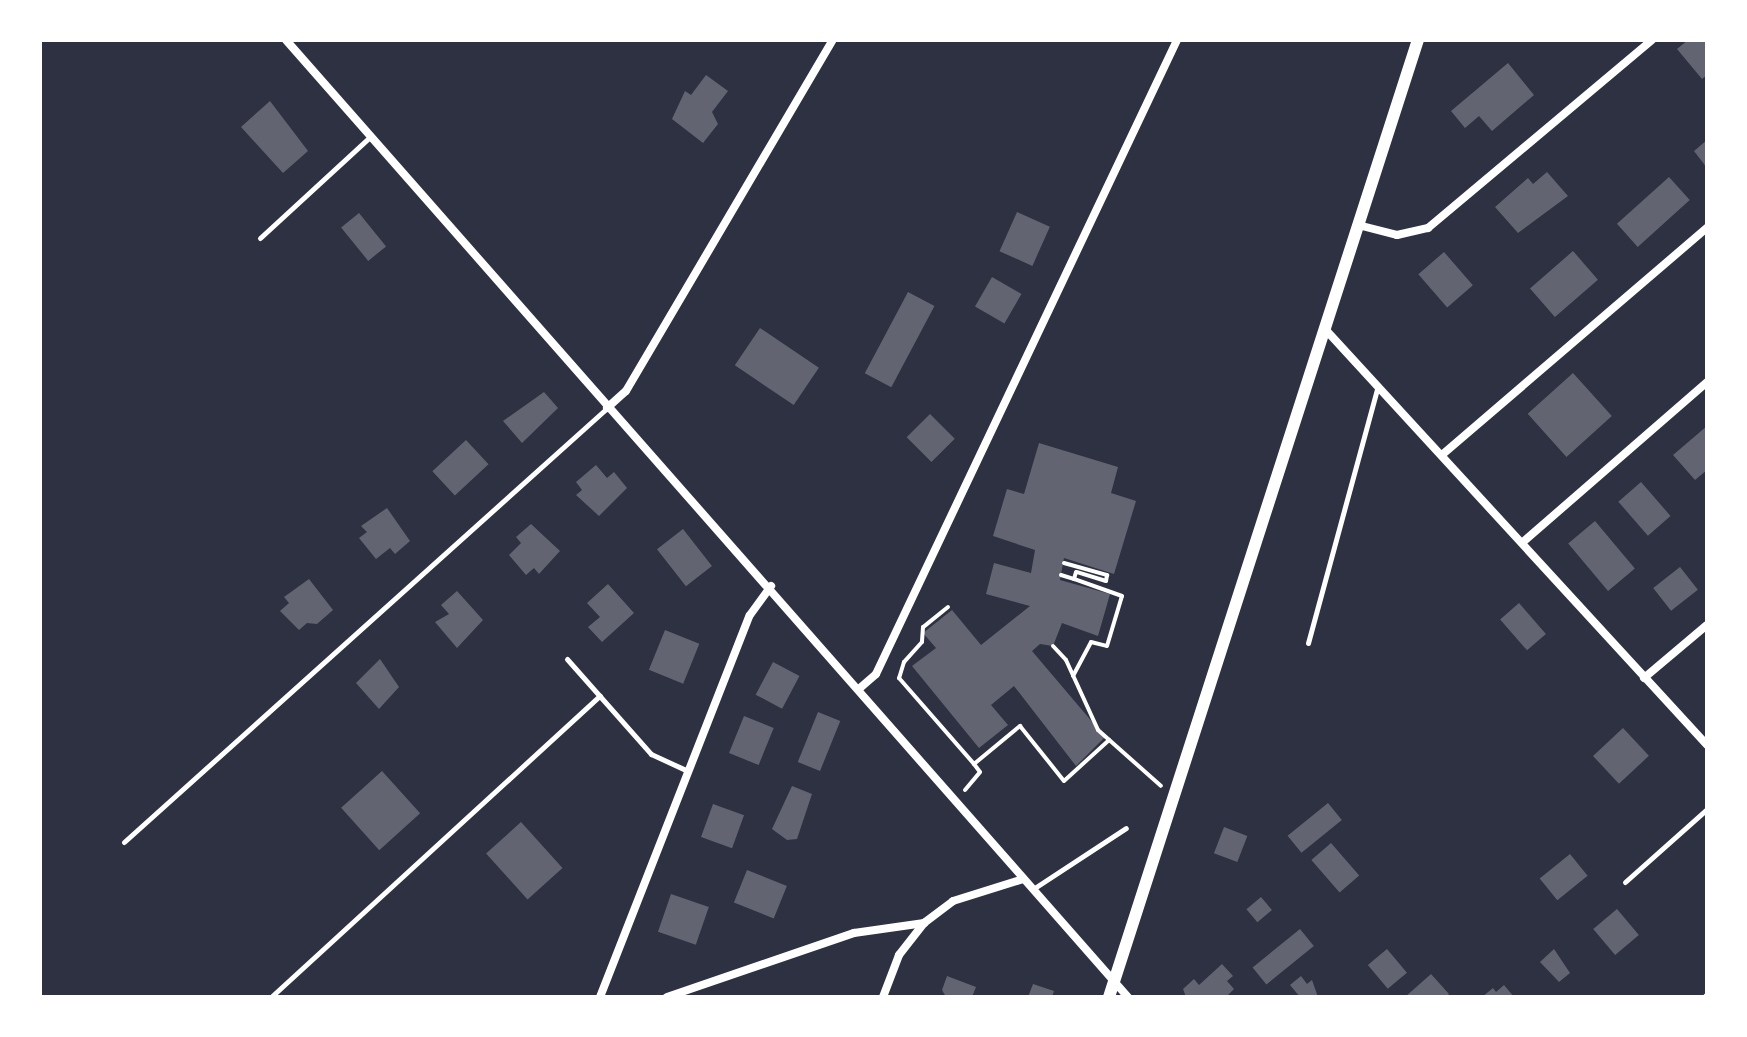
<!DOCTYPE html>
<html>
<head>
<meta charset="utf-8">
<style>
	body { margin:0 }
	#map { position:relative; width:1747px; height:1037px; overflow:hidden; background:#2d3142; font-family:Roboto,sans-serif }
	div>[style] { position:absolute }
	.building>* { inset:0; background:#626471; transform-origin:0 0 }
	.path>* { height:4px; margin:-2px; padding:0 2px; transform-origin:2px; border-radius:2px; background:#fff }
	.service>* { height:5px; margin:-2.5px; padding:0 2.5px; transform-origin:2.5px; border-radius:2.5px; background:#fff }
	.minor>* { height:8px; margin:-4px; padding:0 4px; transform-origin:4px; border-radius:4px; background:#fff }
	.tertiary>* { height:12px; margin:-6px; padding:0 6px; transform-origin:6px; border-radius:6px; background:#fff }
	span { translate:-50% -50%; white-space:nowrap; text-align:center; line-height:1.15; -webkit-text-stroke:6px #fff; paint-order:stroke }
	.frame { position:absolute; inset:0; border:42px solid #fff; pointer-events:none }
</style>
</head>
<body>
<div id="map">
	<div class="building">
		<i style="clip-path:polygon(1688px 40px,1707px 40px,1707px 75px,1702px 79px,1677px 49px)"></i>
		<i style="clip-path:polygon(1508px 63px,1534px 95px,1492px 131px,1479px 116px,1465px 128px,1451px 111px)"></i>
		<i style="clip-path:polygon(706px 75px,728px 91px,712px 112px,718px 124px,703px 143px,672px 119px,685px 91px,691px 95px)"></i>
		<i style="clip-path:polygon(270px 101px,308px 151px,283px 173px,241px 127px)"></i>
		<i style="clip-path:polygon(1707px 140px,1707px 168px,1694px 151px)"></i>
		<i style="clip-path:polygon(1547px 172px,1568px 196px,1518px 233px,1495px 207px,1528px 178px,1533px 184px)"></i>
		<i style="left:1669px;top:177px;width:31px;height:70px;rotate:48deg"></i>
		<i style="left:1017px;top:212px;width:36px;height:43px;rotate:24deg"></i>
		<i style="left:359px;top:213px;width:43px;height:23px;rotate:51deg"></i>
		<i style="left:1573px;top:251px;width:38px;height:57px;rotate:49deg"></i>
		<i style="left:1444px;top:252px;width:44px;height:34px;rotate:49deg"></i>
		<i style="left:992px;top:277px;width:34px;height:34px;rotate:30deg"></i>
		<i style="left:908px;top:292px;width:30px;height:92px;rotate:28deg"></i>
		<i style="left:760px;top:328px;width:71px;height:45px;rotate:34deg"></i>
		<i style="left:1573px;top:373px;width:58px;height:61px;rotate:48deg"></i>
		<i style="clip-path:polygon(544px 392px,558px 408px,522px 443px,503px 421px)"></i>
		<i style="left:930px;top:414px;width:35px;height:33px;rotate:45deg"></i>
		<i style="clip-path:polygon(1707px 426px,1707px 470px,1695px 480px,1673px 455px)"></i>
		<i style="left:466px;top:440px;width:33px;height:46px;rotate:47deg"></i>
		<i style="clip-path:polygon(1039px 443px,1118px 467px,1111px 493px,1136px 501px,1114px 574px,1064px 558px,1060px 580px,1110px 594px,1098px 636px,1062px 623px,1053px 646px,1040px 644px,1032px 651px,1105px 737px,1076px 766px,1014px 686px,991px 705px,1008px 725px,979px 748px,912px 666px,936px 648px,923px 633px,952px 610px,981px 645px,1030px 606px,986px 594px,994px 563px,1031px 573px,1035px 550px,993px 536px,1007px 489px,1024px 494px)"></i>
		<i style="clip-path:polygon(596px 465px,607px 478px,614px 472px,627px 488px,599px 516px,576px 495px,582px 490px,576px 482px)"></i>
		<i style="left:1641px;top:482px;width:45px;height:30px;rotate:49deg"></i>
		<i style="clip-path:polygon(387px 508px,410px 541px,395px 554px,390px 548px,376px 559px,359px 538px,367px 532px,361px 526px)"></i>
		<i style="left:1595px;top:521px;width:62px;height:35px;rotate:50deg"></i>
		<i style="clip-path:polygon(531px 524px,560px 551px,539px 574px,534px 568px,526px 575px,509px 555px,521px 543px,516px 537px)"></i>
		<i style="left:683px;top:529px;width:47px;height:33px;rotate:52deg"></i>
		<i style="left:1680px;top:567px;width:29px;height:34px;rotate:52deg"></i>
		<i style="clip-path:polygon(309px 579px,333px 610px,317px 624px,307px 623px,299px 630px,280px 611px,289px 603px,284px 597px)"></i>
		<i style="clip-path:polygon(608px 584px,634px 613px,602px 642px,588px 627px,600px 617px,587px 603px)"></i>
		<i style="clip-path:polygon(457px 591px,483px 620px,457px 648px,435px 622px,449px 614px,441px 605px)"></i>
		<i style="left:1519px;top:603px;width:41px;height:25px;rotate:49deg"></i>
		<i style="left:665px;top:630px;width:37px;height:43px;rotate:22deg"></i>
		<i style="clip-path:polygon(380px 659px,399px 687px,379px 709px,356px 683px)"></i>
		<i style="left:773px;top:662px;width:30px;height:37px;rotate:28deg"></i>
		<i style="left:818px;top:712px;width:24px;height:54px;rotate:22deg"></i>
		<i style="left:744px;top:716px;width:32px;height:40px;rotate:22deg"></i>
		<i style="left:1623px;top:728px;width:38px;height:41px;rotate:47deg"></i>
		<i style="left:382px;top:771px;width:57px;height:55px;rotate:48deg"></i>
		<i style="clip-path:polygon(792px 786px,812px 794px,797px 839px,787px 840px,772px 829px)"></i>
		<i style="left:1328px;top:803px;width:22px;height:52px;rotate:51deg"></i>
		<i style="left:713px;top:804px;width:33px;height:35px;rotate:20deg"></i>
		<i style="left:521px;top:822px;width:62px;height:47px;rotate:48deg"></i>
		<i style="left:1224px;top:827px;width:25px;height:28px;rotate:21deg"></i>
		<i style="left:1331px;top:843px;width:43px;height:26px;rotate:49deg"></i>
		<i style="left:1570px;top:854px;width:28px;height:39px;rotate:51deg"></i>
		<i style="left:747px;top:870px;width:43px;height:35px;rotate:22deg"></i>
		<i style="left:671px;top:894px;width:40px;height:40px;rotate:19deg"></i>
		<i style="left:1261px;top:897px;width:17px;height:19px;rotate:50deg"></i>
		<i style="left:1617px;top:909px;width:34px;height:31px;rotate:50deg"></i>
		<i style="left:1300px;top:929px;width:22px;height:61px;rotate:51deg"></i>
		<i style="left:1387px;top:949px;width:31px;height:25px;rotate:50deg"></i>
		<i style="clip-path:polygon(1554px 949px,1570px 973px,1559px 982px,1540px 962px)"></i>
		<i style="clip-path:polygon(1222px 964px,1233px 976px,1227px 981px,1234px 989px,1226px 997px,1186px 997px,1183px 989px,1194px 979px,1199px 985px)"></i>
		<i style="clip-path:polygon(1431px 974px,1449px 994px,1446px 997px,1405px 997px)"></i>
		<i style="clip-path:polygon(947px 976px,976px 987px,972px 997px,946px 997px,942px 990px)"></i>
		<i style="clip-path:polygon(1301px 976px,1307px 984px,1312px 980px,1318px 997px,1300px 997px,1290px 985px)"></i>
		<i style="clip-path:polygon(1033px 984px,1054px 991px,1052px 997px,1028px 997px)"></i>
		<i style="clip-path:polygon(1504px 985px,1514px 997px,1482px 997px,1493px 988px,1496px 992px)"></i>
	</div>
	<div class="path">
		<i style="left:1064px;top:563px;width:45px;rotate:15.6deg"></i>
		<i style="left:1107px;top:575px;width:6px;rotate:99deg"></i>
		<i style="left:1106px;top:581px;width:31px;rotate:-163deg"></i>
		<i style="left:1061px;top:575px;width:14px;rotate:17deg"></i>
		<i style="left:948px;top:607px;width:32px;rotate:141deg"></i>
		<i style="left:923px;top:627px;width:15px;rotate:94deg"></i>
		<i style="left:922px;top:642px;width:27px;rotate:132deg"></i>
		<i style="left:904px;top:662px;width:17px;rotate:107deg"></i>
		<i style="left:899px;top:678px;width:114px;rotate:48.9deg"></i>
		<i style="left:974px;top:764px;width:60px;rotate:-39.6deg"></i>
		<i style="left:1020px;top:726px;width:70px;rotate:51.3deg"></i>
		<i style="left:1064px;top:781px;width:61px;rotate:-42.3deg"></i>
		<i style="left:1053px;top:646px;width:19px;rotate:47deg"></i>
		<i style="left:1066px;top:660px;width:77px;rotate:65.4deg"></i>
		<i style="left:1098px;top:730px;width:84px;rotate:41.6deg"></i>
		<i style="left:1073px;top:676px;width:38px;rotate:-62deg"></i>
		<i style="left:1091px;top:642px;width:16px;rotate:14deg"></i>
		<i style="left:1107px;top:646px;width:52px;rotate:-73.3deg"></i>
		<i style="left:1122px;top:596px;width:51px;rotate:-160.5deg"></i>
		<i style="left:1074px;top:579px;width:7px;rotate:-74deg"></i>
		<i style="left:965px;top:790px;width:23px;rotate:-50deg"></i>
		<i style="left:980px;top:772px;width:10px;rotate:-127deg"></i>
	</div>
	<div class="service">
		<i style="left:260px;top:238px;width:149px;rotate:-42.6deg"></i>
		<i style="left:1308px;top:643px;width:266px;rotate:-74.8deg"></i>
		<i style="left:567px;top:659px;width:127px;rotate:48.5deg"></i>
		<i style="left:651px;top:754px;width:41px;rotate:24.7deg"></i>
		<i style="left:124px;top:842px;width:649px;rotate:-41.94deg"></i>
		<i style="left:1625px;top:882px;width:110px;rotate:-41.7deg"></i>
		<i style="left:1033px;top:889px;width:111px;rotate:-33.3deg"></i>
		<i style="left:271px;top:997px;width:446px;rotate:-42.5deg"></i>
		<i style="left:1704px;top:997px;width:4px;rotate:-45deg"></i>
	</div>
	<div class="minor">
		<i style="left:286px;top:40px;width:1275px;rotate:48.66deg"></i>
		<i style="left:1358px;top:225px;width:40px;rotate:14.4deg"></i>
		<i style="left:1397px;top:235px;width:32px;rotate:-13deg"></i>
		<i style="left:1428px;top:228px;width:292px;rotate:-40deg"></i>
		<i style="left:1325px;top:329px;width:565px;rotate:47.44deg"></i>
		<i style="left:607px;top:408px;width:25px;rotate:-42deg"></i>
		<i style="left:626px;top:391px;width:407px;rotate:-59.5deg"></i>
		<i style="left:1443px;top:454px;width:348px;rotate:-40.6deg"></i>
		<i style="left:1523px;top:542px;width:244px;rotate:-41deg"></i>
		<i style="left:1644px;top:678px;width:82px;rotate:-40.1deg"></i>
		<i style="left:860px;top:688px;width:21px;rotate:-41deg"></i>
		<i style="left:876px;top:674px;width:702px;rotate:-64.6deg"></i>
		<i style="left:600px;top:997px;width:410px;rotate:-68.6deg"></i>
		<i style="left:750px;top:615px;width:36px;rotate:-54deg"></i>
		<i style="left:667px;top:997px;width:198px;rotate:-18.9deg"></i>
		<i style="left:854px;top:933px;width:71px;rotate:-8.1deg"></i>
		<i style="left:883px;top:997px;width:45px;rotate:-69.1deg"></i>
		<i style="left:899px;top:955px;width:41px;rotate:-52deg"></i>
		<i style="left:924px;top:923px;width:36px;rotate:-37deg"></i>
		<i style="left:953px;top:901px;width:73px;rotate:-17.4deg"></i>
	</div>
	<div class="tertiary">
		<i style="left:1109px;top:997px;width:1006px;rotate:-72.11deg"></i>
	</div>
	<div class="frame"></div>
</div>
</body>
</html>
